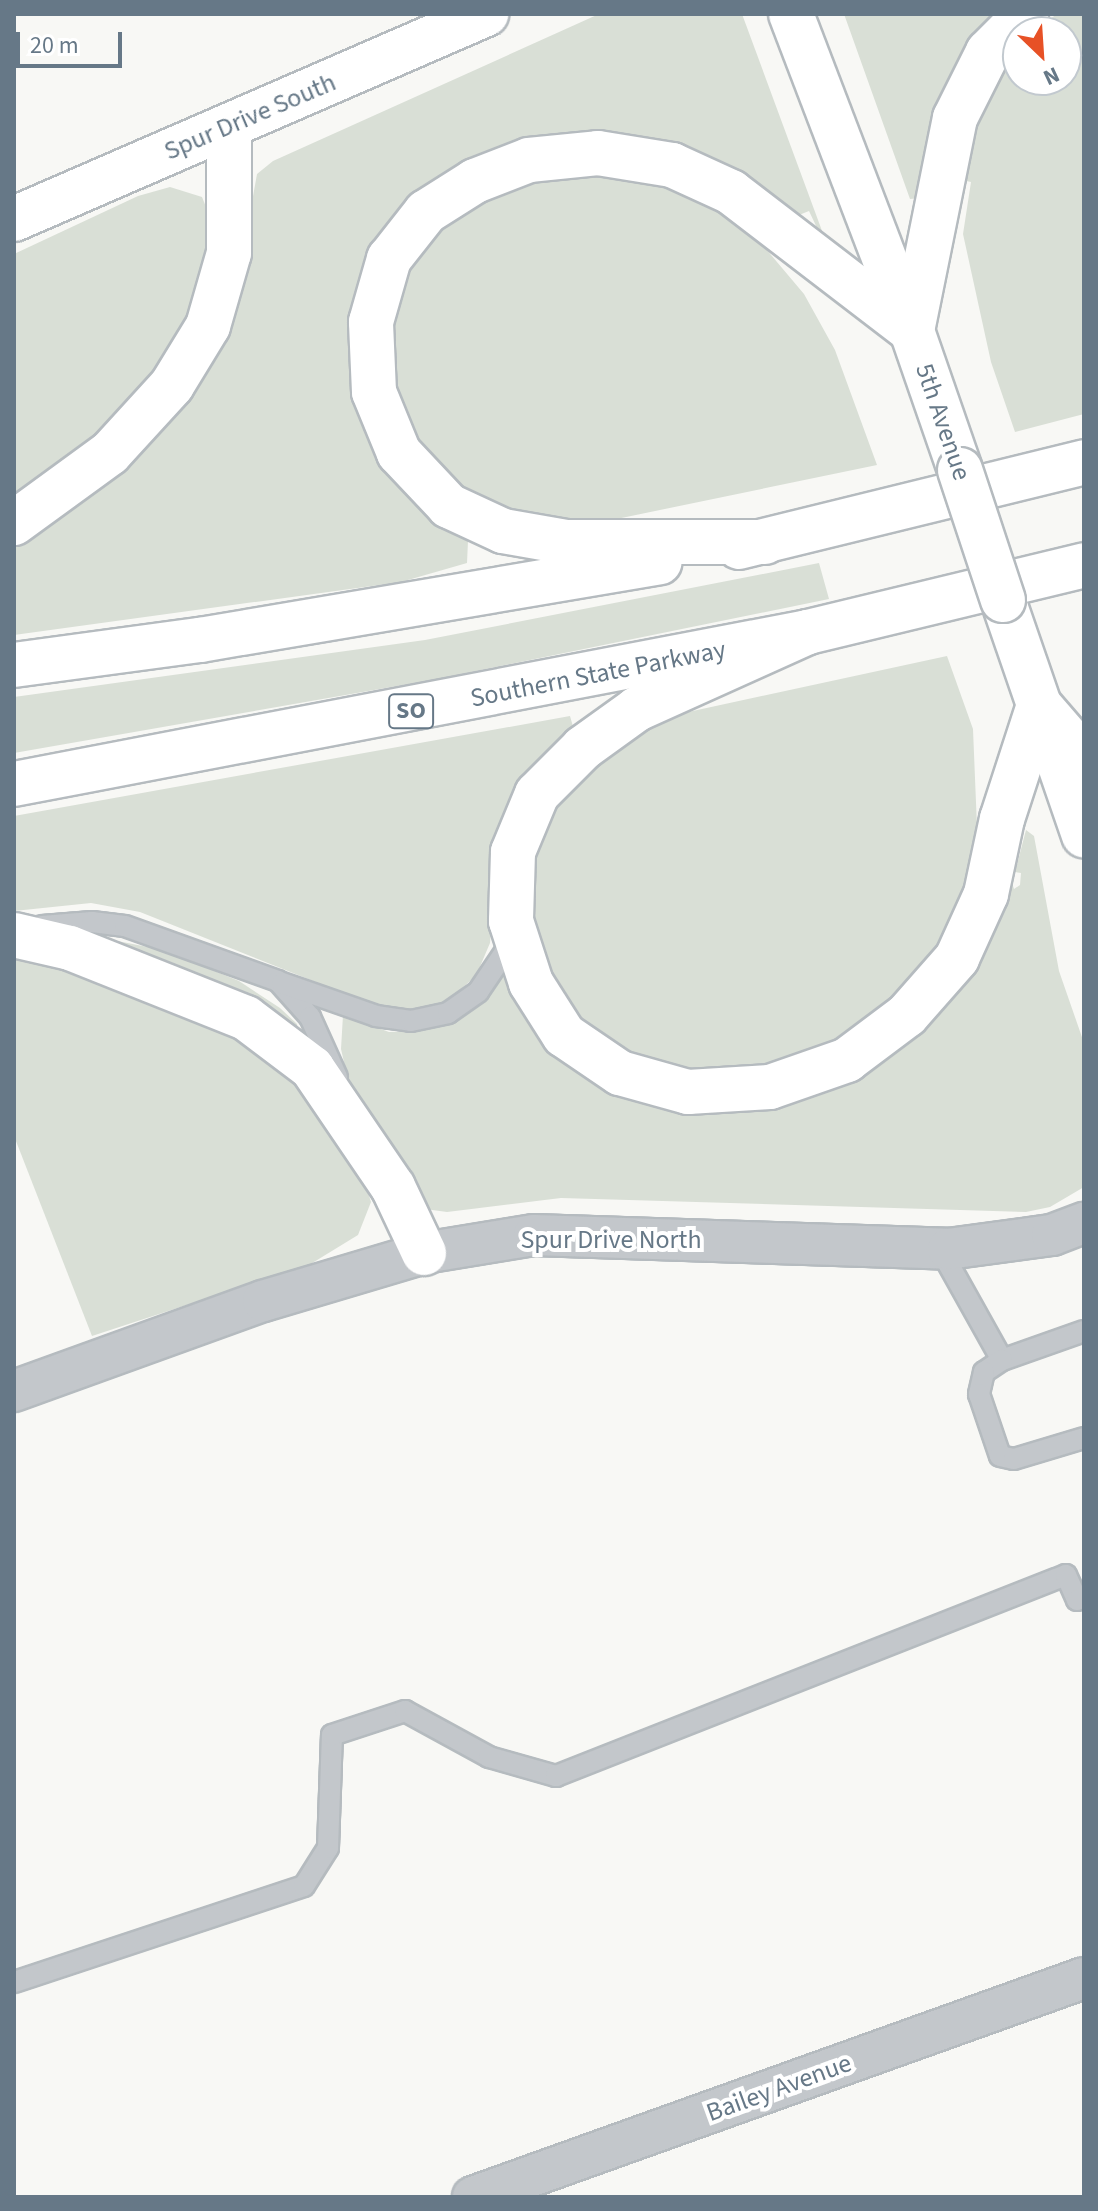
<!DOCTYPE html>
<html>
<head>
<meta charset="utf-8">
<style>
	body { margin:0 }
	#map { position:relative; width:1098px; height:2211px; overflow:hidden; background:#f8f8f5; font-family:"Source Sans 3",sans-serif }
	div>[style] { position:absolute }
	.green>* { inset:0; background:#d9dfd6 }
	.roads { filter:drop-shadow(2px 0 #b5bbbf) drop-shadow(-2px 0 #b5bbbf) drop-shadow(0 2px #b5bbbf) drop-shadow(0 -2px #b5bbbf) }
	.lane>* { height:20px; margin:-10px; padding:0 10px; transform-origin:10px; border-radius:10px; background:#c3c7cb }
	.street>* { height:40px; margin:-20px; padding:0 20px; transform-origin:20px; border-radius:20px; background:#c3c7cb }
	.secondary>* { height:44px; margin:-22px; padding:0 22px; transform-origin:22px; border-radius:22px; background:#fff }
	.highway>* { height:44px; margin:-22px; padding:0 22px; transform-origin:22px; border-radius:22px; background:#fff }
	.bridges { filter:drop-shadow(2px 0 #b5bbbf) drop-shadow(-2px 0 #b5bbbf) drop-shadow(0 2px #b5bbbf) drop-shadow(0 -2px #b5bbbf) }
	.secondary-bridge>* { height:44px; margin:-22px; padding:0 22px; transform-origin:22px; border-radius:22px; background:#fff }
	span { translate:-50% -50%; white-space:nowrap; text-align:center; line-height:1.15; -webkit-text-stroke:8px #fff; paint-order:stroke }
	.shield-label span { padding:2px 6px; background:#fff; border:2px solid; border-radius:6px; -webkit-text-stroke-width:0 }
	.shield-label { font-size:24px; color:#667887; font-weight:700 }
	.street-label { font-size:26px; color:#667887 }
	.frame { position:absolute; inset:0; border:16px solid #667887; pointer-events:none }
	.north { position:absolute; left:1002px; top:16px; width:80px; height:80px; box-sizing:border-box; background:#fff; border:2px solid #c2c9cf; border-radius:50%; rotate:155deg; font-size:22px; font-weight:700; line-height:32px; text-align:center; color:#667887 }
	.north::after { content:''; display:block; margin:auto; width:28px; height:36px; background:#e75126; clip-path:polygon(50% 0,100% 100%,50% 72%,0 100%) }
	.scale { position:absolute; left:16px; top:32px; width:106px; height:36px; box-sizing:border-box; border:4px solid #667887; border-top:0; padding-left:10px; font-size:24px; line-height:28px; white-space:nowrap; color:#667887; -webkit-text-stroke:6px #fff; paint-order:stroke }
</style>
</head>
<body>
<div id="map">
	<div class="green">
		<i style="clip-path:polygon(599px 14px,742px 14px,835px 266px,809px 211px,794px 217px,529px 142px,355px 308px,351px 378px,371px 446px,413px 503px,468px 541px,467px 563px,401px 582px,14px 635px,14px 546px,34px 533px,236px 291px,257px 174px,273px 161px)"></i>
		<i style="clip-path:polygon(844px 14px,1002px 14px,949px 80px,925px 155px,921px 198px,910px 199px)"></i>
		<i style="clip-path:polygon(1057px 14px,1084px 14px,1084px 414px,1015px 432px,991px 362px,963px 234px,971px 182px,952px 178px,982px 84px,1018px 47px,1018px 80px,1066px 80px,1066px 32px,1032px 32px)"></i>
		<i style="clip-path:polygon(559px 174px,659px 178px,774px 238px,766px 249px,804px 294px,835px 350px,877px 465px,578px 527px,499px 519px,444px 481px,405px 421px,388px 339px,406px 268px,464px 207px)"></i>
		<i style="clip-path:polygon(170px 187px,202px 197px,217px 234px,208px 298px,142px 400px,14px 505px,14px 254px,138px 196px)"></i>
		<i style="clip-path:polygon(819px 563px,829px 599px,437px 679px,14px 753px,14px 697px,425px 640px)"></i>
		<i style="clip-path:polygon(947px 656px,973px 729px,977px 827px,970px 863px,983px 869px,955px 937px,904px 1002px,840px 1047px,761px 1073px,686px 1078px,612px 1051px,561px 1006px,530px 944px,526px 881px,561px 782px,656px 719px)"></i>
		<i style="clip-path:polygon(570px 716px,576px 737px,493px 907px,490px 943px,476px 976px,448px 1000px,411px 1012px,376px 1006px,140px 912px,91px 903px,14px 911px,14px 816px)"></i>
		<i style="clip-path:polygon(1026px 830px,1034px 836px,1059px 971px,1084px 1043px,1084px 1187px,1050px 1207px,1026px 1212px,561px 1198px,447px 1212px,425px 1209px,349px 1084px,341px 1049px,343px 1015px,389px 1032px,422px 1031px,454px 1020px,503px 971px,535px 1029px,640px 1101px,724px 1113px,811px 1095px,888px 1058px,941px 1012px,977px 970px,1012px 883px,1014px 889px,1020px 885px,1021px 873px,1015px 872px)"></i>
		<i style="clip-path:polygon(92px 936px,163px 950px,239px 981px,280px 1008px,297px 1024px,299px 1036px)"></i>
		<i style="clip-path:polygon(14px 956px,51px 964px,213px 1023px,264px 1053px,307px 1088px,355px 1151px,371px 1202px,358px 1235px,309px 1265px,92px 1336px,14px 1136px)"></i>
	</div>
	<div class="roads">
		<div class="lane">
			<i style="left:42px;top:926px;width:50px;rotate:-4.6deg"></i>
			<i style="left:92px;top:922px;width:33px;rotate:7deg"></i>
			<i style="left:125px;top:926px;width:163px;rotate:19.8deg"></i>
			<i style="left:278px;top:981px;width:48px;rotate:48.4deg"></i>
			<i style="left:310px;top:1017px;width:66px;rotate:65.8deg"></i>
			<i style="left:282px;top:983px;width:100px;rotate:19.3deg"></i>
			<i style="left:376px;top:1016px;width:35px;rotate:8deg"></i>
			<i style="left:411px;top:1021px;width:38px;rotate:-12deg"></i>
			<i style="left:448px;top:1013px;width:37px;rotate:-35deg"></i>
			<i style="left:478px;top:992px;width:52px;rotate:-56deg"></i>
			<i style="left:507px;top:949px;width:14px;rotate:-82deg"></i>
			<i style="left:940px;top:1249px;width:127px;rotate:60.8deg"></i>
			<i style="left:1084px;top:1331px;width:87px;rotate:160.5deg"></i>
			<i style="left:1002px;top:1360px;width:22px;rotate:146deg"></i>
			<i style="left:984px;top:1372px;width:23px;rotate:103deg"></i>
			<i style="left:979px;top:1394px;width:65px;rotate:71.3deg"></i>
			<i style="left:1000px;top:1456px;width:14px;rotate:12deg"></i>
			<i style="left:1014px;top:1459px;width:73px;rotate:-16.7deg"></i>
			<i style="left:14px;top:1982px;width:305px;rotate:-18.3deg"></i>
			<i style="left:304px;top:1886px;width:45px;rotate:-57.7deg"></i>
			<i style="left:328px;top:1848px;width:113px;rotate:-88deg"></i>
			<i style="left:332px;top:1735px;width:77px;rotate:-18.2deg"></i>
			<i style="left:405px;top:1711px;width:96px;rotate:28.7deg"></i>
			<i style="left:489px;top:1757px;width:70px;rotate:15.8deg"></i>
			<i style="left:556px;top:1776px;width:548px;rotate:-21.51deg"></i>
			<i style="left:1066px;top:1575px;width:27px;rotate:66deg"></i>
			<i style="left:1077px;top:1600px;width:8px;rotate:-23deg"></i>
		</div>
		<div class="street">
			<i style="left:14px;top:1391px;width:265px;rotate:-19.9deg"></i>
			<i style="left:263px;top:1301px;width:168px;rotate:-16.6deg"></i>
			<i style="left:424px;top:1253px;width:111px;rotate:-9.3deg"></i>
			<i style="left:534px;top:1235px;width:414px;rotate:1.9deg"></i>
			<i style="left:948px;top:1249px;width:105px;rotate:-7.7deg"></i>
			<i style="left:1052px;top:1235px;width:34px;rotate:-21deg"></i>
			<i style="left:473px;top:2197px;width:649px;rotate:-19.72deg"></i>
		</div>
		<div class="secondary">
			<i style="left:791px;top:14px;width:339px;rotate:69.1deg"></i>
			<i style="left:912px;top:331px;width:147px;rotate:70.9deg"></i>
			<i style="left:14px;top:219px;width:515px;rotate:-23.48deg"></i>
			<i style="left:1003px;top:600px;width:249px;rotate:71deg"></i>
		</div>
		<div class="highway">
			<i style="left:14px;top:523px;width:119px;rotate:-36.1deg"></i>
			<i style="left:110px;top:453px;width:92px;rotate:-47.6deg"></i>
			<i style="left:172px;top:385px;width:69px;rotate:-58.6deg"></i>
			<i style="left:208px;top:326px;width:76px;rotate:-74deg"></i>
			<i style="left:229px;top:253px;width:127px;rotate:-90deg"></i>
			<i style="left:765px;top:542px;width:199px;rotate:180deg"></i>
			<i style="left:566px;top:542px;width:64px;rotate:-170.1deg"></i>
			<i style="left:503px;top:531px;width:60px;rotate:-155.2deg"></i>
			<i style="left:449px;top:506px;width:73px;rotate:-133.3deg"></i>
			<i style="left:399px;top:453px;width:66px;rotate:-112.3deg"></i>
			<i style="left:374px;top:392px;width:70px;rotate:-92.5deg"></i>
			<i style="left:371px;top:322px;width:66px;rotate:-74.1deg"></i>
			<i style="left:389px;top:259px;width:60px;rotate:-51.8deg"></i>
			<i style="left:426px;top:212px;width:58px;rotate:-32.3deg"></i>
			<i style="left:475px;top:181px;width:58px;rotate:-21.3deg"></i>
			<i style="left:529px;top:160px;width:69px;rotate:-5.8deg"></i>
			<i style="left:598px;top:153px;width:75px;rotate:9.2deg"></i>
			<i style="left:672px;top:165px;width:65px;rotate:24.6deg"></i>
			<i style="left:731px;top:192px;width:228px;rotate:37.5deg"></i>
			<i style="left:912px;top:331px;width:217px;rotate:-78.6deg"></i>
			<i style="left:955px;top:118px;width:74px;rotate:-63.4deg"></i>
			<i style="left:988px;top:52px;width:54px;rotate:-45deg"></i>
			<i style="left:739px;top:547px;width:355px;rotate:-13.8deg"></i>
			<i style="left:808px;top:632px;width:188px;rotate:155.8deg"></i>
			<i style="left:637px;top:709px;width:67px;rotate:144.2deg"></i>
			<i style="left:583px;top:748px;width:65px;rotate:135deg"></i>
			<i style="left:537px;top:794px;width:63px;rotate:112.5deg"></i>
			<i style="left:513px;top:852px;width:69px;rotate:91.7deg"></i>
			<i style="left:511px;top:921px;width:65px;rotate:72.1deg"></i>
			<i style="left:531px;top:983px;width:62px;rotate:57.6deg"></i>
			<i style="left:564px;top:1035px;width:68px;rotate:34.2deg"></i>
			<i style="left:620px;top:1073px;width:71px;rotate:15.6deg"></i>
			<i style="left:688px;top:1092px;width:82px;rotate:-3.5deg"></i>
			<i style="left:770px;top:1087px;width:82px;rotate:-19.3deg"></i>
			<i style="left:847px;top:1060px;width:75px;rotate:-36.9deg"></i>
			<i style="left:907px;top:1015px;width:76px;rotate:-48.7deg"></i>
			<i style="left:957px;top:958px;width:70px;rotate:-65.6deg"></i>
			<i style="left:986px;top:894px;width:77px;rotate:-78deg"></i>
			<i style="left:1002px;top:819px;width:120px;rotate:-72deg"></i>
			<i style="left:14px;top:665px;width:188px;rotate:-7.7deg"></i>
			<i style="left:200px;top:640px;width:466px;rotate:-9.6deg"></i>
			<i style="left:1039px;top:705px;width:69px;rotate:49.1deg"></i>
			<i style="left:14px;top:784px;width:808px;rotate:-10.84deg"></i>
			<i style="left:808px;top:632px;width:284px;rotate:-13.6deg"></i>
			<i style="left:14px;top:935px;width:57px;rotate:13.1deg"></i>
			<i style="left:70px;top:948px;width:189px;rotate:21.7deg"></i>
			<i style="left:246px;top:1018px;width:83px;rotate:37.1deg"></i>
			<i style="left:312px;top:1068px;width:144px;rotate:55.8deg"></i>
			<i style="left:393px;top:1187px;width:73px;rotate:64.8deg"></i>
		</div>
	</div>
	<div class="bridges">
		<div class="secondary-bridge">
			<i style="left:960px;top:470px;width:137px;rotate:71.7deg"></i>
		</div>
	</div>
	<div class="shield-label">
		<span style="left:411px;top:711px">SO</span>
	</div>
	<div class="street-label">
		<span style="left:250px;top:117px;rotate:-23deg">Spur Drive South</span>
		<span style="left:943px;top:422px;rotate:71deg">5th Avenue</span>
		<span style="left:598px;top:674px;rotate:-11deg">Southern State Parkway</span>
		<span style="left:611px;top:1240px">Spur Drive North</span>
		<span style="left:779px;top:2088px;rotate:-20deg">Bailey Avenue</span>
	</div>
	<div class="frame"></div>
	<div class="north">N</div>
	<div class="scale">20 m</div>
</div>
</body>
</html>
